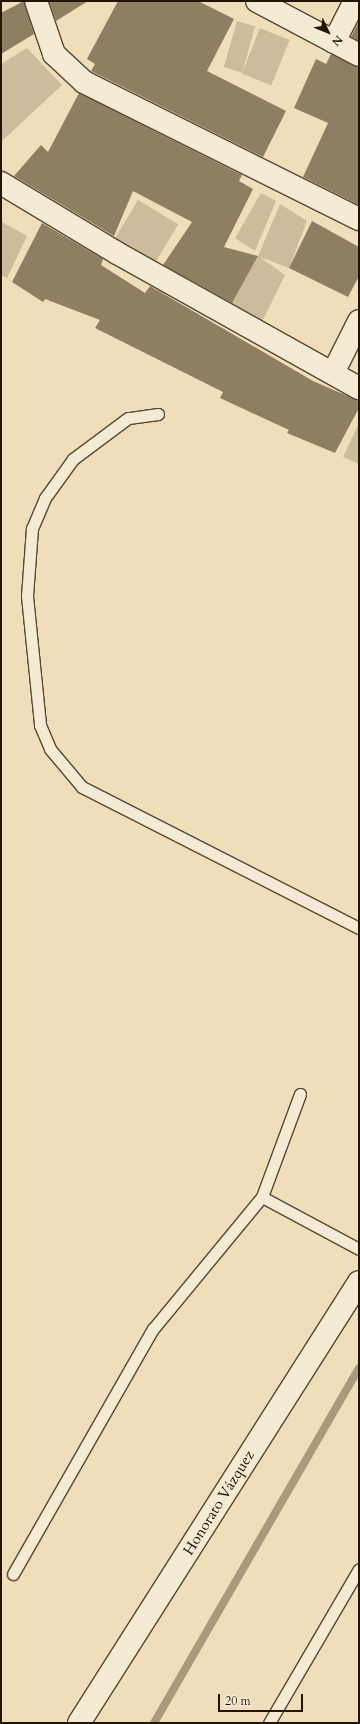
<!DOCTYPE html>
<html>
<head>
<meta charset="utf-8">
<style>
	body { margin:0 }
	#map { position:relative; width:360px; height:1724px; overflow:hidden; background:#f0debb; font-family:Cardo,serif }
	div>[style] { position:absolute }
	.green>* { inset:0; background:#cdbc9b; transform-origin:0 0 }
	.stream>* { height:8px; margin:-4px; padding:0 4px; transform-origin:4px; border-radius:4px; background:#aa9a7c }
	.building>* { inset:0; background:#8e7e62 }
	.roads { filter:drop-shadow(1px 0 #564730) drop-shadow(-1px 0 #564730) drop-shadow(0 1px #564730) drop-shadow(0 -1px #564730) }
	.service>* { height:11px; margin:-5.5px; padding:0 5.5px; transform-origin:5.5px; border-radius:5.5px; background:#f5ead3 }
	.minor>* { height:22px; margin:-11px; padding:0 11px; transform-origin:11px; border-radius:11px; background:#f5ead3 }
	.tertiary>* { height:22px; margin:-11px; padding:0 11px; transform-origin:11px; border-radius:11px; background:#f5ead3 }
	span { translate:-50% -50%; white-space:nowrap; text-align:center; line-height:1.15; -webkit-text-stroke:3.5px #f5ead3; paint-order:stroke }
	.street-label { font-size:15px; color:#231501 }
	.frame { position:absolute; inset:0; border:2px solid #231501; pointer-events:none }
	.north { position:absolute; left:308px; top:12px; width:40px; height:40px; -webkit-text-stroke:3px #f5ead3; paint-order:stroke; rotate:133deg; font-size:11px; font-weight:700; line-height:16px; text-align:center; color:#231501 }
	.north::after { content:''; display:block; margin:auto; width:14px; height:18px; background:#231501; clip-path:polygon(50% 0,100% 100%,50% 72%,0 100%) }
	.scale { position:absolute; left:218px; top:1694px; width:85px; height:18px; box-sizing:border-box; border:2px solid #231501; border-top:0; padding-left:5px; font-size:12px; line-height:14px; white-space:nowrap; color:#231501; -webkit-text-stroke:3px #f5ead3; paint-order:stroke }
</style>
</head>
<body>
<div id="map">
	<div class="green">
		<i style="left:237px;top:21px;width:19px;height:48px;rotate:16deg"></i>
		<i style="left:260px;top:28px;width:32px;height:49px;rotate:22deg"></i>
		<i style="clip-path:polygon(27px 48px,62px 85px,1px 142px,1px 64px)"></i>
		<i style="clip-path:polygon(261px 193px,276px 201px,255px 251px,235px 238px)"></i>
		<i style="left:138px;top:200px;width:47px;height:47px;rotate:31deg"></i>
		<i style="clip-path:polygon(280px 204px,307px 221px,289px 268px,260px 257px,285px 275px,262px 322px,230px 306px,258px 256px)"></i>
		<i style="clip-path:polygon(2px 222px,27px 236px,7px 278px,1px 275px)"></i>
		<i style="clip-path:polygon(359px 423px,359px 464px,343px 457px)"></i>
	</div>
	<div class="stream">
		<i style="left:154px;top:1723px;width:410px;rotate:-60deg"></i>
	</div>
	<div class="building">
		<i style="clip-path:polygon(24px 1px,34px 34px,1px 54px,1px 13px)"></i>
		<i style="clip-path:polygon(49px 1px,88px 1px,56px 21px)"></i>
		<i style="clip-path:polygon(118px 1px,198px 1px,234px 19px,207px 71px,286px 111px,263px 157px,91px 71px,95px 64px,87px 59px)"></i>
		<i style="clip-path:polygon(359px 21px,359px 41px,351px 37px)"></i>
		<i style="clip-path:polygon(331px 54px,359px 67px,359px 205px,303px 177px,328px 123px,294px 108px,316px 59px,326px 64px)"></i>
		<i style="clip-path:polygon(79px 93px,242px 175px,239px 181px,253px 189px,224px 247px,258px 256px,232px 303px,163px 265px,192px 222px,133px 191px,114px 236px,14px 176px,41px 145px,48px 152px)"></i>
		<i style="clip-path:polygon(312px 221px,359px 247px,359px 276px,348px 297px,289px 268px)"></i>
		<i style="clip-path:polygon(42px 223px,103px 259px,101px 265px,145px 293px,150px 286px,313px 381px,359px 401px,359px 408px,335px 453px,287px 433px,289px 430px,220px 398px,223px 392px,95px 328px,100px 320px,45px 299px,43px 302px,12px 282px)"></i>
	</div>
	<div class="roads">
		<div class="service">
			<i style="left:158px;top:414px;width:30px;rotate:172deg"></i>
			<i style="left:128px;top:418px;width:69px;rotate:143.3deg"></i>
			<i style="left:73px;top:459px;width:48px;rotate:125.7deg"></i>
			<i style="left:45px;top:498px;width:33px;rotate:113deg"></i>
			<i style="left:32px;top:528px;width:68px;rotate:94.2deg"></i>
			<i style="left:27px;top:596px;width:130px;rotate:84.2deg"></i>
			<i style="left:40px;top:725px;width:26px;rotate:67deg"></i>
			<i style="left:50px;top:749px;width:50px;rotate:49.9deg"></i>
			<i style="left:82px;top:787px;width:311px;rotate:27deg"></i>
			<i style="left:300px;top:1094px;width:110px;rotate:110.3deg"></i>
			<i style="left:262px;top:1197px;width:110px;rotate:28.2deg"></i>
			<i style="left:13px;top:1574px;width:282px;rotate:-60.3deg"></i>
			<i style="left:153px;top:1329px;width:171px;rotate:-50.5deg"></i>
			<i style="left:269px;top:1723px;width:178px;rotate:-59.7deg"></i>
		</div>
		<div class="minor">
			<i style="left:36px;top:1px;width:56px;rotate:71.2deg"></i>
			<i style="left:54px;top:54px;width:41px;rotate:43deg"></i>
			<i style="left:84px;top:82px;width:307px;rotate:26.5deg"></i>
			<i style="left:257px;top:1px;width:115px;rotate:27.9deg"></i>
			<i style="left:334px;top:42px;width:46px;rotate:-62.9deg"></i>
			<i style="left:1px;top:183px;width:135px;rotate:31.1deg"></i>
			<i style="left:117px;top:253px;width:277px;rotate:29.2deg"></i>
			<i style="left:333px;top:373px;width:58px;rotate:-63.4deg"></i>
		</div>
		<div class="tertiary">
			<i style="left:79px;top:1723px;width:522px;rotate:-57.59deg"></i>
		</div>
	</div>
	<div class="street-label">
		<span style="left:219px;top:1503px;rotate:-58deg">Honorato Vázquez</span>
	</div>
	<div class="frame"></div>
	<div class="north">N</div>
	<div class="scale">20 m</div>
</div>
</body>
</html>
